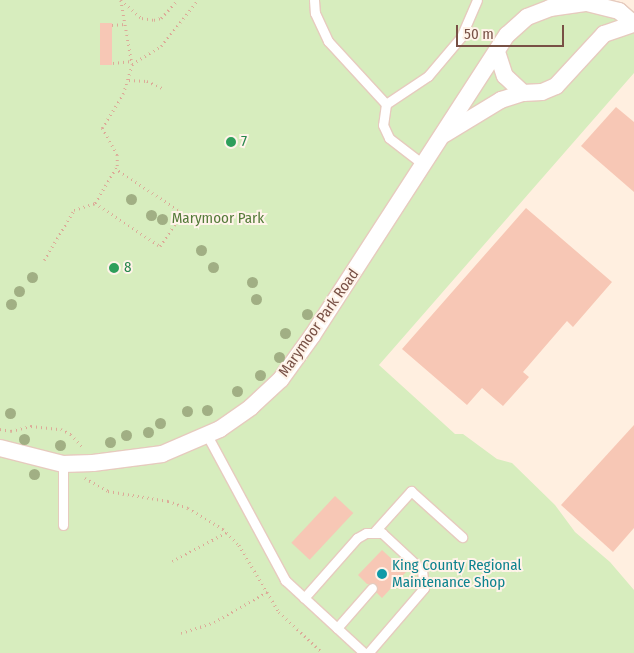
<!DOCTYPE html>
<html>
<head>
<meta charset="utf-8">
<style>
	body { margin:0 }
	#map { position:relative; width:634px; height:653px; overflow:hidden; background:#ffefe0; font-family:"Fira Sans Condensed",sans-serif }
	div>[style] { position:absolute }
	.green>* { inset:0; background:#d7edbe }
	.building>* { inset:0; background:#f7c7b5; transform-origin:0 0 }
	.path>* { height:2.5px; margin-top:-1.25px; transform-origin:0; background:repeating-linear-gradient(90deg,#dcaa98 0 1px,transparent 0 5px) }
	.roads { filter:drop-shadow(1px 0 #e6cbbe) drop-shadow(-1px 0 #e6cbbe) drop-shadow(0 1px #e6cbbe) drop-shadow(0 -1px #e6cbbe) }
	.service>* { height:9px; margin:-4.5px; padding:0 4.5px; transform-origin:4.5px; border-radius:4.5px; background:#fff }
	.minor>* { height:16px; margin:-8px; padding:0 8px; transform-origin:8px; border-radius:8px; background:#fff }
	.trees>* { width:11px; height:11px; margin:-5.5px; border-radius:50%; background:#a1af84 }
	.dots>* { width:14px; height:14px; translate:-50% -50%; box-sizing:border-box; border:2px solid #fff3e9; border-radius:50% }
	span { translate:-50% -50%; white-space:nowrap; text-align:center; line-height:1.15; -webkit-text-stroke:4px #fff3e9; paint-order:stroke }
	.leisure-label { font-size:15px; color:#27864d }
	.left { translate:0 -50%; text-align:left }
	.park-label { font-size:15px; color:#547a39 }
	.street-label { font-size:15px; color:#785045 }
	.culture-label { font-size:15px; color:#0d838f }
	.scale { position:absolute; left:456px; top:25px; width:108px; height:22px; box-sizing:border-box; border:2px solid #785045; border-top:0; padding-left:6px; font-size:15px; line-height:18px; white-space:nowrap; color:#785045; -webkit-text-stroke:4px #fff3e9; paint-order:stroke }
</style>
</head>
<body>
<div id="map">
	<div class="green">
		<i style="clip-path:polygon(0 0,608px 0,634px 23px,634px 73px,379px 365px,455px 434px,463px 434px,497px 459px,512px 463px,555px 505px,575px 532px,610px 562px,634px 590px,634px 653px,0 653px)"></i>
	</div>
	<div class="building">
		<i style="left:100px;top:23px;width:12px;height:42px"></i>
		<i style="clip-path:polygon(616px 107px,634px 122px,634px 192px,581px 146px)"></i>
		<i style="clip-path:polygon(526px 208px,612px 282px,573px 327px,567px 321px,523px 372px,529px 377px,503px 406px,482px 388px,467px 405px,402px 349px)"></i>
		<i style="clip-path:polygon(634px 425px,634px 528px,613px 552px,561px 505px)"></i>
		<i style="left:335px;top:496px;width:25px;height:64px;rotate:43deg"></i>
		<i style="clip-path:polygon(382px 550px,406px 572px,382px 598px,376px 592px,376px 584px,367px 584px,358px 575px)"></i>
	</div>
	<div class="path">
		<i style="left:121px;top:0;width:28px;rotate:41deg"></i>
		<i style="left:142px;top:18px;width:12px;rotate:9deg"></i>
		<i style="left:154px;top:20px;width:7px;rotate:-16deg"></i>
		<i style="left:161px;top:18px;width:25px;rotate:-47deg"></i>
		<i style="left:121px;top:0;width:65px;rotate:80.2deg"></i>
		<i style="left:112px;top:25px;width:13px;rotate:-4deg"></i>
		<i style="left:113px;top:63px;width:19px;rotate:-6deg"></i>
		<i style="left:129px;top:80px;width:18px;rotate:3deg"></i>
		<i style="left:147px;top:81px;width:19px;rotate:25deg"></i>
		<i style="left:95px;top:203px;width:78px;rotate:33.5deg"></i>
		<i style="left:160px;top:246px;width:40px;rotate:-56deg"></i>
		<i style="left:182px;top:213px;width:80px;rotate:-146.7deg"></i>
		<i style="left:44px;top:260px;width:58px;rotate:-59deg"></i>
		<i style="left:74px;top:210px;width:22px;rotate:-18deg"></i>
		<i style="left:95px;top:203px;width:43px;rotate:-59.3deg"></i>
		<i style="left:117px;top:166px;width:11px;rotate:-90deg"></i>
		<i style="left:117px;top:155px;width:31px;rotate:-119deg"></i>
		<i style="left:102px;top:128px;width:40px;rotate:-58deg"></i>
		<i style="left:123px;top:94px;width:31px;rotate:-73deg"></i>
		<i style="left:132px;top:64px;width:34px;rotate:-32deg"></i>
		<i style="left:161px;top:46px;width:59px;rotate:-51.2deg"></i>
		<i style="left:0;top:429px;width:11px;rotate:10deg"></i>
		<i style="left:11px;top:431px;width:21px;rotate:-14deg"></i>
		<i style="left:31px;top:426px;width:30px;rotate:6deg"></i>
		<i style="left:61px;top:429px;width:11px;rotate:27deg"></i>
		<i style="left:71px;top:434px;width:18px;rotate:49deg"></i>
		<i style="left:85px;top:478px;width:26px;rotate:29deg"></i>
		<i style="left:108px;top:491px;width:61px;rotate:9.5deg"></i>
		<i style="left:168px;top:501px;width:21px;rotate:19deg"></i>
		<i style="left:188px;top:508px;width:41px;rotate:31deg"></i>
		<i style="left:223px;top:529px;width:23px;rotate:45deg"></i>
		<i style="left:239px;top:545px;width:78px;rotate:59.2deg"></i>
		<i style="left:279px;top:612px;width:60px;rotate:43deg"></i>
		<i style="left:172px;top:561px;width:62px;rotate:-27.8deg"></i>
		<i style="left:181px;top:633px;width:35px;rotate:-18deg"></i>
		<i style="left:214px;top:622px;width:61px;rotate:-29.5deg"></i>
	</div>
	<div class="roads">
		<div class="service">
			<i style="left:314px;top:0;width:13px;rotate:86deg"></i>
			<i style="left:315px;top:13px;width:31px;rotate:65deg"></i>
			<i style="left:328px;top:41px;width:86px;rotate:47.4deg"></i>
			<i style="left:386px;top:104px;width:21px;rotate:98deg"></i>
			<i style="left:383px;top:125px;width:14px;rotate:65deg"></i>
			<i style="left:389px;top:138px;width:44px;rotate:37.6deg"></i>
			<i style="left:386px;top:104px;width:50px;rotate:-33.7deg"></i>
			<i style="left:428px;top:76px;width:51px;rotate:-49.8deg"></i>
			<i style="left:461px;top:37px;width:40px;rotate:-66.6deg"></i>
			<i style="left:207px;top:435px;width:165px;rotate:61.7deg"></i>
			<i style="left:285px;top:580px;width:108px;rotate:42.7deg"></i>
			<i style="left:63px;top:525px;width:61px;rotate:-90deg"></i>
			<i style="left:375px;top:531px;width:54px;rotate:-48deg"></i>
			<i style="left:411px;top:491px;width:69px;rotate:42deg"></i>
			<i style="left:304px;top:598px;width:80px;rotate:-48.5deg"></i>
			<i style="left:357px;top:538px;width:10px;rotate:-29deg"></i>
			<i style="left:366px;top:533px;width:16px"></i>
			<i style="left:382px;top:533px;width:54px;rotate:42.8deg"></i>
			<i style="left:422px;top:570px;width:18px;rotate:84deg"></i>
			<i style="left:424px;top:588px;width:86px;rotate:130.7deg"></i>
			<i style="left:337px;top:628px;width:53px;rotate:-48.8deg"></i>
		</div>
		<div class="minor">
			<i style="left:497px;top:52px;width:25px;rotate:72deg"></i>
			<i style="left:505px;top:76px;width:25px;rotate:43deg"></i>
			<i style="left:445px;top:134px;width:66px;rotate:-31.3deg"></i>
			<i style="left:501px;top:100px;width:23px;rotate:-18deg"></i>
			<i style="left:523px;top:93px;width:19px;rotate:-3deg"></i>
			<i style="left:542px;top:92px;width:15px;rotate:-23deg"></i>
			<i style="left:556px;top:86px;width:71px;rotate:-47.3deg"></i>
			<i style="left:604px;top:34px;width:31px;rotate:-19deg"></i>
			<i style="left:0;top:448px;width:65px;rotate:14.3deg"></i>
			<i style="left:63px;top:464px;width:30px;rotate:-2deg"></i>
			<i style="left:93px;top:463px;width:70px;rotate:-7.4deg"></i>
			<i style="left:162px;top:454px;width:63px;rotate:-23.3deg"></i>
			<i style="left:220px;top:429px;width:38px;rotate:-35deg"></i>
			<i style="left:251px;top:407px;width:41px;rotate:-43deg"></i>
			<i style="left:281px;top:379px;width:53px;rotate:-54.2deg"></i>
			<i style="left:312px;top:336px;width:359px;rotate:-57.1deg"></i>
			<i style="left:507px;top:35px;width:27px;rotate:-42deg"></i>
			<i style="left:527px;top:17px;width:25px;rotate:-21deg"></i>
			<i style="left:550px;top:8px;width:37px;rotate:-8deg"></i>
			<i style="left:587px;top:3px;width:33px;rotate:14deg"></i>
			<i style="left:619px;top:11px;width:20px;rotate:41deg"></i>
		</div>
	</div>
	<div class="trees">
		<i style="left:131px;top:199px"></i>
		<i style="left:151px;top:215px"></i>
		<i style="left:162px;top:219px"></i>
		<i style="left:201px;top:250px"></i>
		<i style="left:213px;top:267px"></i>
		<i style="left:32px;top:277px"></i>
		<i style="left:252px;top:282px"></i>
		<i style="left:19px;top:291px"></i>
		<i style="left:256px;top:299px"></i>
		<i style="left:11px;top:304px"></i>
		<i style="left:307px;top:314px"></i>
		<i style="left:285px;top:333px"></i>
		<i style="left:279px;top:357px"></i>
		<i style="left:260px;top:375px"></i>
		<i style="left:237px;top:391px"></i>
		<i style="left:207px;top:410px"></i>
		<i style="left:187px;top:411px"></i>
		<i style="left:10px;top:413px"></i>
		<i style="left:160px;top:423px"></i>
		<i style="left:148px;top:432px"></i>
		<i style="left:126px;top:435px"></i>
		<i style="left:24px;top:439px"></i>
		<i style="left:110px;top:442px"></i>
		<i style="left:60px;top:445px"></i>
		<i style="left:34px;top:474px"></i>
	</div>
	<div class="dots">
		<i style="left:231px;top:142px;background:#2e9e5b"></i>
		<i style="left:114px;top:268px;background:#2e9e5b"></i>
		<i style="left:382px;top:574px;background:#0f9aa8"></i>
	</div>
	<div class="leisure-label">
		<span class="left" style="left:241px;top:142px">7</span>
		<span class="left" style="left:124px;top:268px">8</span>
	</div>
	<div class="park-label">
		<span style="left:218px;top:219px">Marymoor Park</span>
	</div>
	<div class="street-label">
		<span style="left:319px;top:323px;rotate:-55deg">Marymoor Park Road</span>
	</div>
	<div class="culture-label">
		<span class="left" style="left:392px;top:574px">King County Regional<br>Maintenance Shop</span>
	</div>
	<div class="scale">50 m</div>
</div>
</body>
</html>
